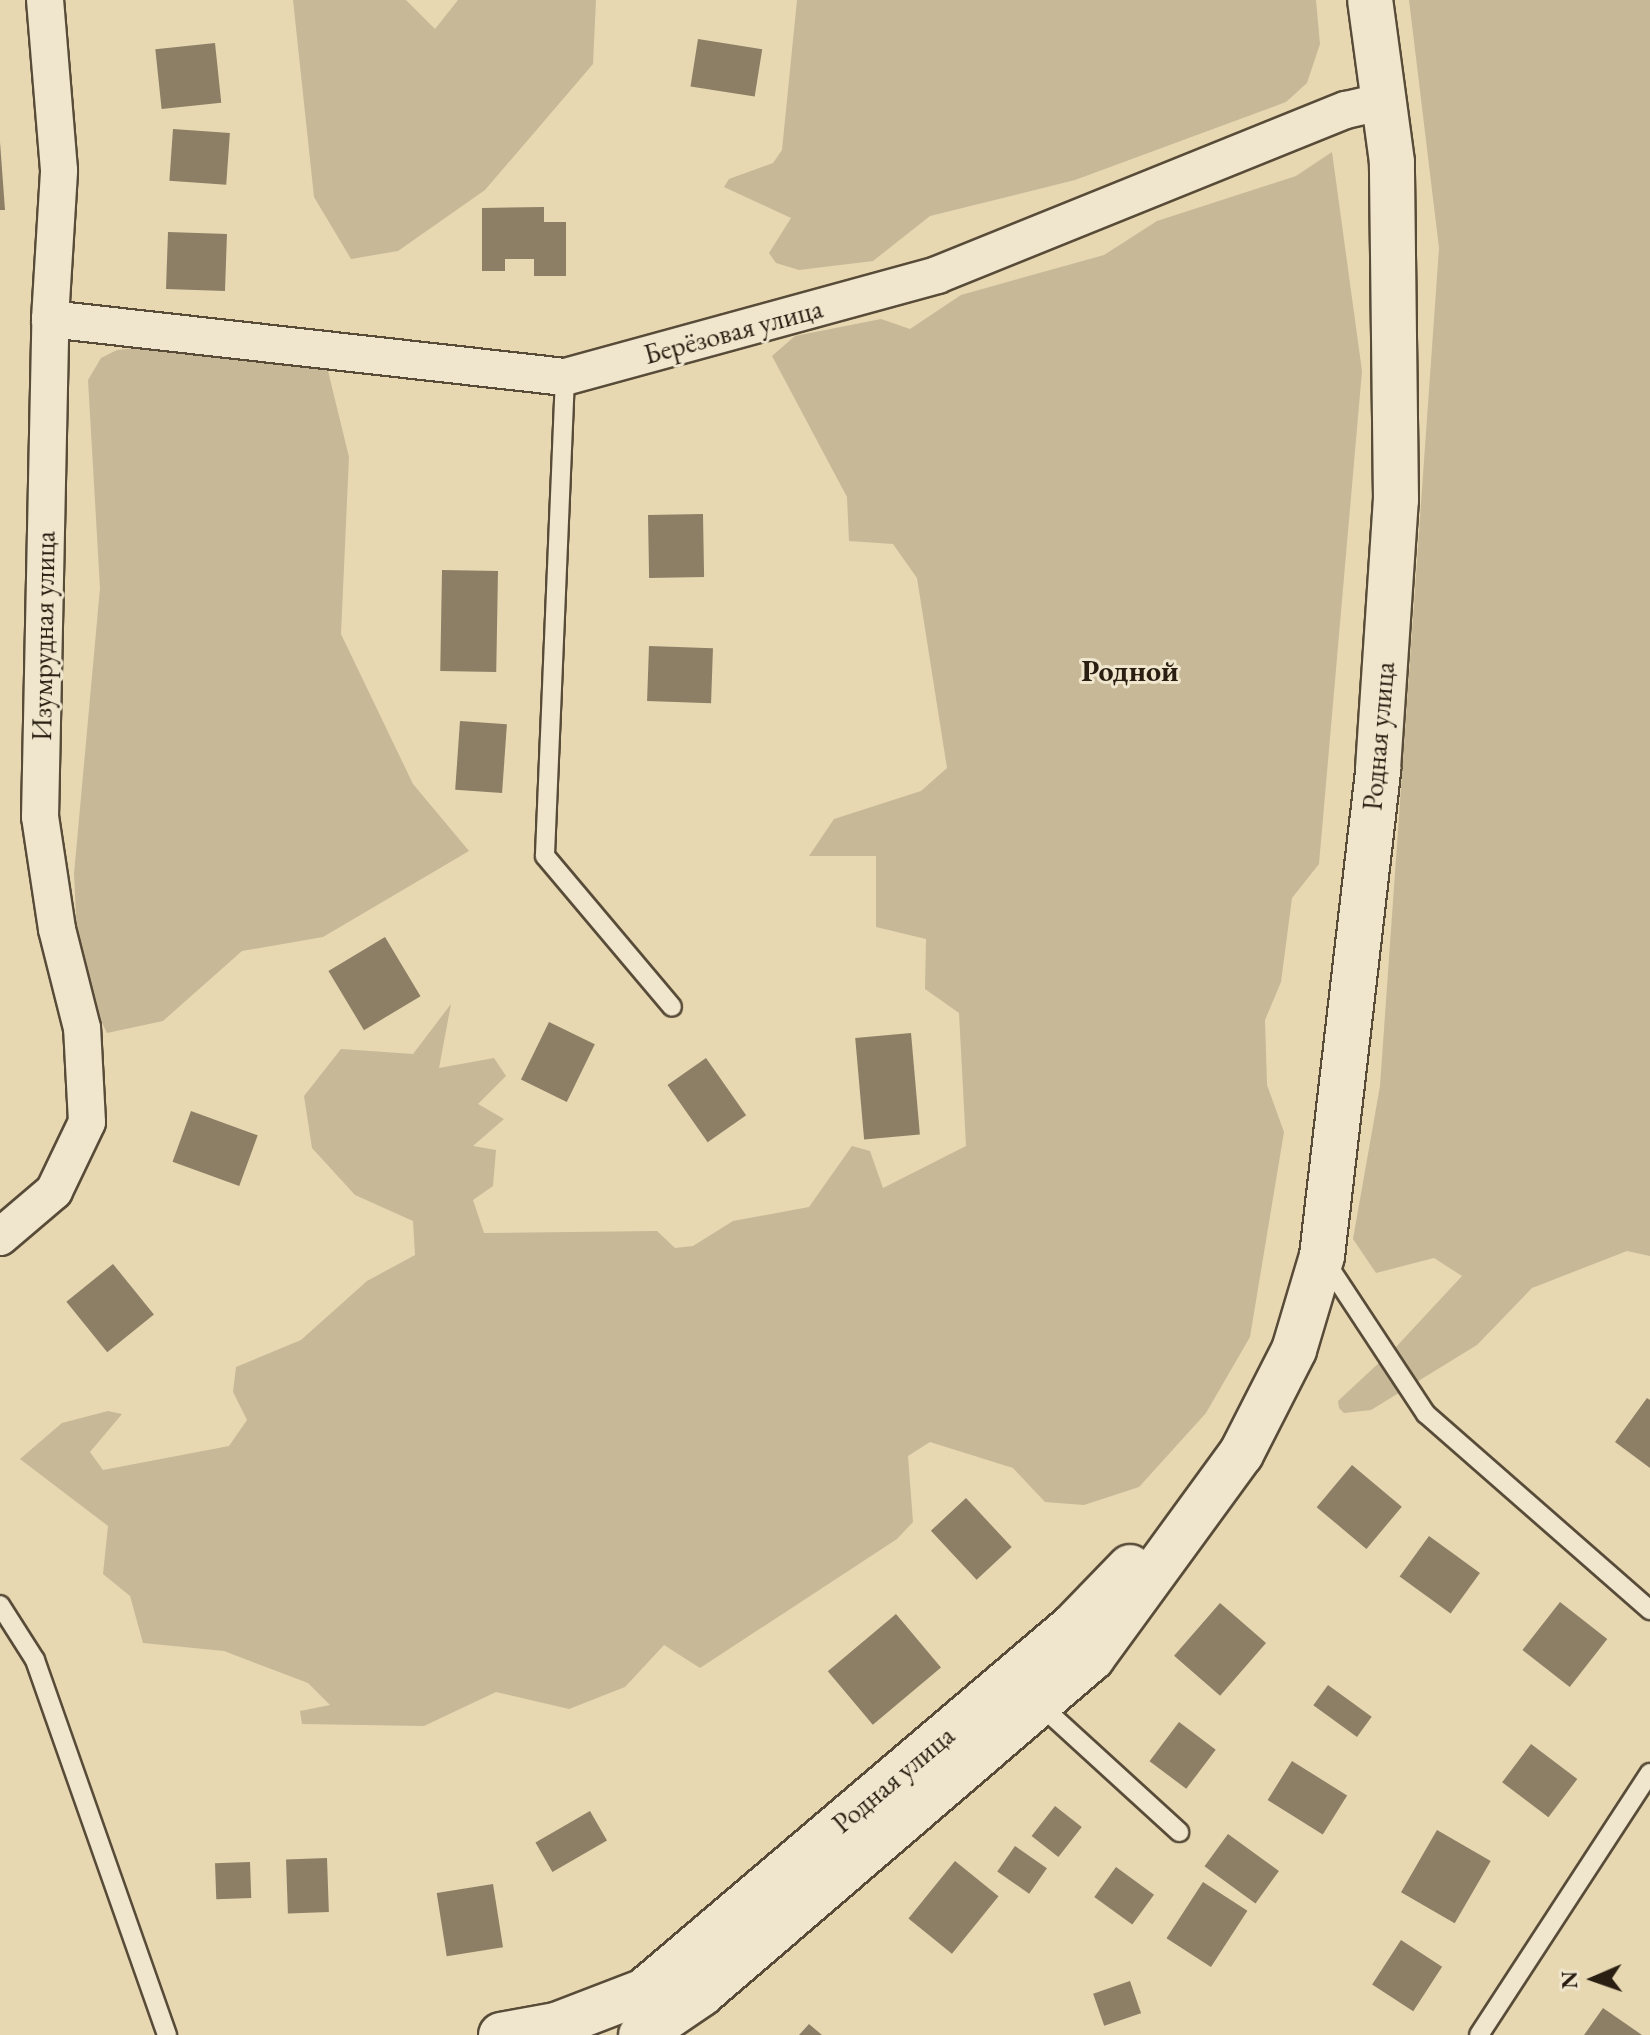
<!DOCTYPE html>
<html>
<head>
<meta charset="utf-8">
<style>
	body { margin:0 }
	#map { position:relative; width:1650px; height:2035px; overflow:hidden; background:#e7d8b2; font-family:"EB Garamond",serif }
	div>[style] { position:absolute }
	.green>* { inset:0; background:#c7b897 }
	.building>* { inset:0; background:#8c7f65; transform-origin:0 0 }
	.roads { filter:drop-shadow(2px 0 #584c39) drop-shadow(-2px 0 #584c39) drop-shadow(0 2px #584c39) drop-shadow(0 -2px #584c39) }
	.service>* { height:18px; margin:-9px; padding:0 9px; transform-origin:9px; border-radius:9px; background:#efe6cd }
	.minor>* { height:36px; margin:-18px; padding:0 18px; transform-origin:18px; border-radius:18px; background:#efe6cd }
	.tertiary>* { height:44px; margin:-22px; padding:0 22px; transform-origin:22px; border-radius:22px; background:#efe6cd }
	span { translate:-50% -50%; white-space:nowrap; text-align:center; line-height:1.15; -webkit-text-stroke:6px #efe6cd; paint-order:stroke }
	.street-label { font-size:28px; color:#291e11 }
	.neighbourhood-label { font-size:30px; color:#291e11; font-weight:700 }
	.north { position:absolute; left:1554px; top:1939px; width:80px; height:80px; -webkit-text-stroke:6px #efe6cd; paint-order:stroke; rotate:268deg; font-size:22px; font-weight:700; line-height:32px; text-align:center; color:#291e11 }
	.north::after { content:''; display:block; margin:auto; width:28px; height:36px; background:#291e11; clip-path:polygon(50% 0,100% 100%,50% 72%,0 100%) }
</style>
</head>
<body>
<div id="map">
	<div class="green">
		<i style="clip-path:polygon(293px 0,406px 0,435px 29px,458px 0,596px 0,593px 64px,485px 190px,398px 251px,351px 259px,314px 197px)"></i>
		<i style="clip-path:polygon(797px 0,1316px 0,1320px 44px,1307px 83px,1286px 102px,1075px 180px,930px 216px,873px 261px,799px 270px,776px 263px,769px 253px,791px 218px,724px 187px,729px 179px,773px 163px,782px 150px)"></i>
		<i style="clip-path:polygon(1409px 0,1650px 0,1650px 1256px,1627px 1251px,1532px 1288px,1477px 1345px,1371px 1410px,1344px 1413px,1339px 1408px,1338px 1401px,1396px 1347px,1462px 1276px,1434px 1258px,1376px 1273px,1353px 1239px,1380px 1086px,1439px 248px)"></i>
		<i style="clip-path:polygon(1332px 152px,1362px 371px,1319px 864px,1292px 898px,1281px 982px,1265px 1020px,1267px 1085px,1284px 1132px,1250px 1337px,1206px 1413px,1139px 1487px,1084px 1505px,1045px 1502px,1013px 1468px,930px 1442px,908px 1456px,913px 1522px,897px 1539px,700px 1668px,664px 1645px,625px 1687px,569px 1709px,496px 1692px,424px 1726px,302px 1724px,300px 1711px,330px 1705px,308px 1683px,224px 1651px,143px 1643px,130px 1596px,103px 1574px,108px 1526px,20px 1459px,62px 1423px,108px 1411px,122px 1414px,90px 1452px,103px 1470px,229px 1446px,247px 1420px,233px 1392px,236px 1367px,301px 1340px,367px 1281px,415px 1255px,413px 1221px,355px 1195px,312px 1148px,304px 1096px,341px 1049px,413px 1054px,451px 1004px,439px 1068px,494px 1058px,506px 1076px,478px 1104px,504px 1119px,473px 1146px,496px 1150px,493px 1186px,473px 1200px,484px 1233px,657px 1231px,675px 1248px,693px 1246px,733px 1221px,809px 1207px,852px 1146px,870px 1151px,883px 1188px,966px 1146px,959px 1013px,925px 989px,926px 939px,876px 927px,876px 856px,809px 856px,834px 819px,921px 791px,947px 768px,917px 578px,893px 544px,849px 541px,847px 497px,772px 356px,795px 336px,881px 319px,910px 329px,961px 295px,1104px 255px,1157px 221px,1296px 176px)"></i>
		<i style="clip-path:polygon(167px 345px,327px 367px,349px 457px,341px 634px,413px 784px,469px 851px,323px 937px,242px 951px,163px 1021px,107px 1033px,79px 976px,74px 874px,100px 588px,88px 380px,101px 358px,117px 350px)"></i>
	</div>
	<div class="building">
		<i style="left:698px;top:39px;width:65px;height:48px;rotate:9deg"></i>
		<i style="left:215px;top:43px;width:60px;height:60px;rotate:84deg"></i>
		<i style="left:173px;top:129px;width:57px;height:52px;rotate:4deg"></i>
		<i style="clip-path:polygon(0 142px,5px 210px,0 210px)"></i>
		<i style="clip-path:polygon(544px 207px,544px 222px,566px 222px,566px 276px,534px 276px,534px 259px,505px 259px,505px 271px,482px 271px,482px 208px)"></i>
		<i style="left:168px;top:232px;width:59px;height:57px;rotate:2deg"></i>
		<i style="left:703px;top:514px;width:63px;height:55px;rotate:89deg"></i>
		<i style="left:442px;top:570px;width:56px;height:101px;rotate:1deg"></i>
		<i style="left:649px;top:646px;width:64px;height:55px;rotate:2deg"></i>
		<i style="left:460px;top:721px;width:47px;height:69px;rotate:4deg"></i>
		<i style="left:385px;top:937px;width:69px;height:66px;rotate:59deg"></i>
		<i style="left:549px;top:1022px;width:51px;height:64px;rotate:26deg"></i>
		<i style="left:911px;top:1033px;width:102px;height:56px;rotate:85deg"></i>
		<i style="left:706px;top:1058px;width:70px;height:47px;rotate:55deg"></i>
		<i style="left:191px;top:1111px;width:71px;height:54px;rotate:20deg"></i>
		<i style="left:113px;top:1264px;width:65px;height:60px;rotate:51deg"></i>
		<i style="clip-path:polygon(1647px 1398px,1650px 1400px,1650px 1468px,1615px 1442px)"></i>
		<i style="left:1352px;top:1465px;width:65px;height:55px;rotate:40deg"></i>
		<i style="left:966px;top:1498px;width:67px;height:48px;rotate:47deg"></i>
		<i style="left:1429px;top:1536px;width:63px;height:50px;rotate:36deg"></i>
		<i style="left:1560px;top:1602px;width:60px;height:61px;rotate:38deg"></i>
		<i style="left:1220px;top:1603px;width:61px;height:70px;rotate:41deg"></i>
		<i style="left:896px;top:1614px;width:70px;height:89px;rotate:50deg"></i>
		<i style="left:1328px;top:1685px;width:54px;height:25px;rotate:36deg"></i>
		<i style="left:1179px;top:1722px;width:46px;height:49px;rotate:37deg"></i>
		<i style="left:1531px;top:1744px;width:58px;height:48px;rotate:37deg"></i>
		<i style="left:1292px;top:1761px;width:65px;height:46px;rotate:32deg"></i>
		<i style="left:1055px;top:1806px;width:34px;height:38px;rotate:38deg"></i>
		<i style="left:590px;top:1811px;width:34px;height:63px;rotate:60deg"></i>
		<i style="left:1437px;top:1830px;width:62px;height:72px;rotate:30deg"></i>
		<i style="left:1228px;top:1834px;width:63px;height:40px;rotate:36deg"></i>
		<i style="left:1015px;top:1846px;width:39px;height:31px;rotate:35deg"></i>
		<i style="left:327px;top:1858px;width:54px;height:41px;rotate:88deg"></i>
		<i style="left:955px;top:1861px;width:56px;height:74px;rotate:39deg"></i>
		<i style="left:250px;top:1862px;width:36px;height:35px;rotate:88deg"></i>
		<i style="left:1116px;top:1867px;width:47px;height:37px;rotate:36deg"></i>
		<i style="left:1203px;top:1882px;width:53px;height:67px;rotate:33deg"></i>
		<i style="left:493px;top:1884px;width:64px;height:57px;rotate:81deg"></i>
		<i style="left:1401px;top:1940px;width:49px;height:53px;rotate:33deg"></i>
		<i style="left:1130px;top:1981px;width:34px;height:39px;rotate:71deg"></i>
		<i style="clip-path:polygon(1603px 2008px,1642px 2035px,1584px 2035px)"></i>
		<i style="clip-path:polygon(809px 2024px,822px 2035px,799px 2035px)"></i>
	</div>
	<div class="roads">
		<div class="service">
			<i style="left:565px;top:377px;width:479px;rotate:92.4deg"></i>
			<i style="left:545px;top:856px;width:197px;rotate:49.9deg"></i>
			<i style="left:1325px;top:1261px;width:183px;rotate:56.6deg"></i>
			<i style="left:1426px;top:1414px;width:298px;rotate:41.2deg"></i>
			<i style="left:0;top:1605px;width:65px;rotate:57.5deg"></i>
			<i style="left:35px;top:1660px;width:398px;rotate:70.6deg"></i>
			<i style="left:1039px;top:1704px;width:190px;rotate:42.4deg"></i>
			<i style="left:1479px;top:2035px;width:313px;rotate:-56.9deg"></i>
		</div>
		<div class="minor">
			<i style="left:50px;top:319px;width:518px;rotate:6.43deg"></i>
			<i style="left:565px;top:377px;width:386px;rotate:-15.3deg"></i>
			<i style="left:937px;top:275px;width:441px;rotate:-22deg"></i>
			<i style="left:1346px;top:110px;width:40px;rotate:-13deg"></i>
			<i style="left:0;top:1237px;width:71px;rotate:-40.4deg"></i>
			<i style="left:54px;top:1191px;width:76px;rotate:-64.4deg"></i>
			<i style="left:87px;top:1122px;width:94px;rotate:-93deg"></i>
			<i style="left:82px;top:1028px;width:102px;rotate:-104.2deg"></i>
			<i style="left:57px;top:929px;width:113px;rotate:-98.6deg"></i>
			<i style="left:40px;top:817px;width:498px;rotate:-88.8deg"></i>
			<i style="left:50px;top:319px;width:149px;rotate:-86.5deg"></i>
			<i style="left:59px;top:170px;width:171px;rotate:-94.7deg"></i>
		</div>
		<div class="tertiary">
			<i style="left:501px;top:2035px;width:56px;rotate:-10.3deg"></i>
			<i style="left:556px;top:2025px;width:94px;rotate:-21.1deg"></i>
			<i style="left:644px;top:1991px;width:563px;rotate:-40.39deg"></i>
			<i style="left:1073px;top:1626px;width:82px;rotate:-46deg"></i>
			<i style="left:641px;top:2035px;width:73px;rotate:-34.3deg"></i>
			<i style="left:701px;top:1994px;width:516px;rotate:-40.67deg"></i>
			<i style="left:1092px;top:1658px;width:253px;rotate:-53.9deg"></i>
			<i style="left:1241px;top:1454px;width:117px;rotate:-63deg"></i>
			<i style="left:1294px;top:1350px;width:98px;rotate:-73.4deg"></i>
			<i style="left:1322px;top:1256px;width:490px;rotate:-83.4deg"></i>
			<i style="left:1378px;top:769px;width:270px;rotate:-86.2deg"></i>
			<i style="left:1396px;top:500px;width:338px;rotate:-90.7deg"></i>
			<i style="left:1392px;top:162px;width:163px;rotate:-97.7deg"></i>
		</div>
	</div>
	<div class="street-label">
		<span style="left:733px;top:331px;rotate:-15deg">Берёзовая улица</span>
		<span style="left:43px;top:636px;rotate:-89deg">Изумрудная улица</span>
		<span style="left:1378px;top:736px;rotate:-85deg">Родная улица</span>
		<span style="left:893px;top:1779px;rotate:-40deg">Родная улица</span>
	</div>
	<div class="neighbourhood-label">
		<span style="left:1130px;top:671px">Родной</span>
	</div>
	<div class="north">N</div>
</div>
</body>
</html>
